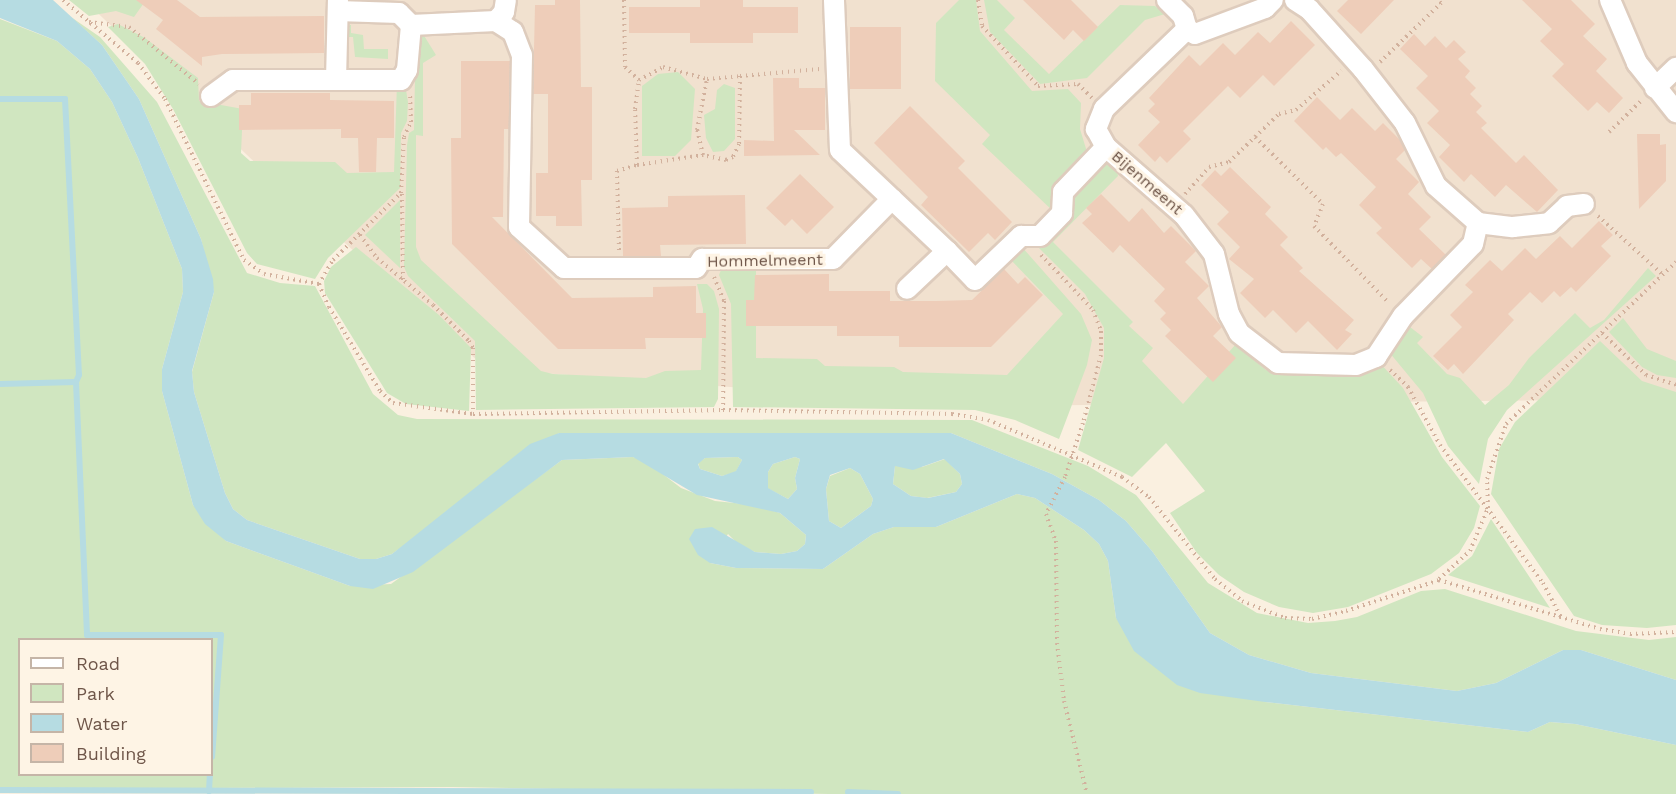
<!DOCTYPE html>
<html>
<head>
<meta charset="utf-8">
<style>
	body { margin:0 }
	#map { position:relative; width:1676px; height:794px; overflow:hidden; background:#faf0e0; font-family:"Work Sans",sans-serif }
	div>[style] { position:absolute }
	.residential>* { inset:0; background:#f1e1cf }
	.green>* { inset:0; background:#d0e6c0 }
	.water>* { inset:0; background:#b6dce2 }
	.stream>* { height:6px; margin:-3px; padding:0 3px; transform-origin:3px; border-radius:3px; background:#b6dce2 }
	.building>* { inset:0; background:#eecdb9; transform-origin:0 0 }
	.path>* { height:4px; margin-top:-2px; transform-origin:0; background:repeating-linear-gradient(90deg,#d2b19d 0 1.5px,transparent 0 6px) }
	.roads { filter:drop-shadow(2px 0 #deccbd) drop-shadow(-2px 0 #deccbd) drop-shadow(0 2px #deccbd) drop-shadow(0 -2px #deccbd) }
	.street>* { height:20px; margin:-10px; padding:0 10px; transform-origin:10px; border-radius:10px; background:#fff }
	span { translate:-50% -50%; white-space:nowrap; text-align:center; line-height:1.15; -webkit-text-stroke:6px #fef4e5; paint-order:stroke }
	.street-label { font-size:16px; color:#6f5649 }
	.legend { position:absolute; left:18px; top:638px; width:195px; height:138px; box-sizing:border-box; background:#fef4e5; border:2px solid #c5b5a7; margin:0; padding:8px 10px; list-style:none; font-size:18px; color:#6f5649 }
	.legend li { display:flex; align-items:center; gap:12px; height:30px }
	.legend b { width:30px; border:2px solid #c5b5a7 }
</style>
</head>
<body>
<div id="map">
	<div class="residential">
		<i style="clip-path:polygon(84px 0,1676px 0,1676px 399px,984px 406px,487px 369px,266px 173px)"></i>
	</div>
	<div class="green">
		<i style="clip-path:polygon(69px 0,146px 0,134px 17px,116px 11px,89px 16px)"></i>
		<i style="clip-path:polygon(959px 0,976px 0,980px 31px,1032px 91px,1068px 89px,1081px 103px,1080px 129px,1087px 152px,1054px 185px,1054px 212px,982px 144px,990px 135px,935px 81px,936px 23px)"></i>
		<i style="clip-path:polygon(984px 0,997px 0,1015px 18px,1004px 30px,1049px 74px,1120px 5px,1155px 6px,1165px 14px,1145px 20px,1087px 78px,1040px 84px,990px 32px)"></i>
		<i style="clip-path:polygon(71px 17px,100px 37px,157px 102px,247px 273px,280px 283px,315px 286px,373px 394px,398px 415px,417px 419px,972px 420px,1088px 466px,1136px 495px,1208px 583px,1257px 613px,1308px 623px,1335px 621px,1357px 617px,1421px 591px,1445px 589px,1576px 631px,1649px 640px,1676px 637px,1676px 680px,1581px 650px,1563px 650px,1496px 683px,1457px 691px,1311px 673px,1249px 655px,1210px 633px,1152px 551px,1126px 521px,1099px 500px,1052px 474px,951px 433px,559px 433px,392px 554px,376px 559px,360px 559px,247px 520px,233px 509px,225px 493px,194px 392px,192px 372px,214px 292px,201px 239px,139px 99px,102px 45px)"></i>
		<i style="clip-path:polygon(evenodd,0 19px,57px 41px,90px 69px,112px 102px,138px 158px,182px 269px,183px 292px,162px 369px,162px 391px,193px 505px,226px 541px,350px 586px,391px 584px,562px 460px,633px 457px,647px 462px,681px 488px,715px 501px,754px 505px,780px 513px,806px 535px,805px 544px,797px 551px,781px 554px,755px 552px,739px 545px,728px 534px,710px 563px,736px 568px,823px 569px,873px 534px,894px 527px,936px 527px,1017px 494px,1035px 498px,1084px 530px,1099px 544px,1108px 561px,1116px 618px,1265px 702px,1528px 732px,1550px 722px,1575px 724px,1676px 745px,1676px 794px,829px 794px,452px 787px,0 789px,0 19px,20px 640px,212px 640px,212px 774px,20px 774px,20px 640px)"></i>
		<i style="clip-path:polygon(118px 24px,145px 38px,198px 78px,199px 101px,243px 109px,241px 153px,250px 161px,335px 162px,347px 173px,394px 172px,397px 83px,406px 90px,408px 102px,407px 121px,401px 133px,400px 188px,328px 258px,315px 279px,257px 264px,247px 253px,173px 109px,145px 64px,108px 27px)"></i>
		<i style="clip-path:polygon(340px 25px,351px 25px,351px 33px,363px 35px,364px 49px,388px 49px,388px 59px,355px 57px,353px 37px,340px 37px)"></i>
		<i style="clip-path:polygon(423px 34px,436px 55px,423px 63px,423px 136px,416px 135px,416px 247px,421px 260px,541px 371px,553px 374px,646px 378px,665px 371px,701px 370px,703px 309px,697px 284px,707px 284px,714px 291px,719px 309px,718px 399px,714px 407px,476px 410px,475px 341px,408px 276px,404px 267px,407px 145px,409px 133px,414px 130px,415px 77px,411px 69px)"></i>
		<i style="clip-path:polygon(678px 72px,695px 89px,691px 140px,675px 156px,642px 156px,642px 86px,658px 74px)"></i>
		<i style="clip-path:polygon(724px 84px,735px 88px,735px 139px,724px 151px,713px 152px,706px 138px,704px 115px,715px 109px,717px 90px)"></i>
		<i style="clip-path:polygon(1102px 162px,1116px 165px,1118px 176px,1053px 242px,1133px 322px,1129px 326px,1153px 348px,1142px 361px,1183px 404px,1236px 344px,1266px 370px,1359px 376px,1377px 360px,1403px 388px,1442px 457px,1480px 506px,1474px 528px,1459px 553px,1431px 574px,1348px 607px,1313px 613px,1279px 607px,1244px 592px,1219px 575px,1197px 553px,1170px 513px,1205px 491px,1166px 443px,1132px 477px,1078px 450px,1104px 358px,1104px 328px,1085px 294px,1036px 245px,1070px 192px)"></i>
		<i style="clip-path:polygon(400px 200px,400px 268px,365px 235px)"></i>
		<i style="clip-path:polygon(356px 247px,439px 315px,471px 348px,469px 411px,406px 404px,387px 393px,325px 293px,324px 281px,331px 267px)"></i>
		<i style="clip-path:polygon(1022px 247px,1081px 314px,1092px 340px,1087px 365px,1059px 439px,1015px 420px,975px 410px,733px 407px,731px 304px,719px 275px,721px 270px,756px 270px,756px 358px,817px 359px,825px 366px,894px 367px,903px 372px,1007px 375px,1063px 314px,1008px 257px)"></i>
		<i style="clip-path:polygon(1648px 268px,1656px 276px,1507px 410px,1488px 439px,1479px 484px,1448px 446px,1423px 393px,1389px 352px,1397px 341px,1410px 327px,1423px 337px,1417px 343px,1447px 374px,1460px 378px,1485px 405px,1509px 385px,1529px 358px,1575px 313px,1590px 328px,1604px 320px)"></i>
		<i style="clip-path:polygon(1623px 318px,1647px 349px,1676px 361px,1676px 378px,1657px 375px,1642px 367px,1609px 332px)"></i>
		<i style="clip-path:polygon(1600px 341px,1642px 381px,1676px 392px,1676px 625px,1647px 628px,1602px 625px,1574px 616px,1491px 494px,1499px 449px,1515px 422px)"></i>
		<i style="clip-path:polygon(738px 457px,742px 460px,736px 472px,722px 476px,700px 469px,698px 463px,705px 458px)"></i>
		<i style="clip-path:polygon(795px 457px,800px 459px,795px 478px,797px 489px,788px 499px,767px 488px,768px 472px,773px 464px)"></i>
		<i style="clip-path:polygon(945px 459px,960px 474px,962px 484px,956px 492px,927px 498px,911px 496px,893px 484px,895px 466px,922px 467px)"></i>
		<i style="clip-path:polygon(850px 468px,860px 474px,873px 499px,871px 506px,841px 528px,829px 521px,826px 489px,830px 476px)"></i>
		<i style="clip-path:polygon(1491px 519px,1550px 608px,1448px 575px,1472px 556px)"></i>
	</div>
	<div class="water">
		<i style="clip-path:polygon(evenodd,0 0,53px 0,102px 45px,139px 99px,201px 239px,213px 279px,214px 292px,192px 371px,194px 392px,225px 493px,233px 509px,247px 520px,360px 559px,376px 559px,392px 554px,530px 444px,559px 433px,951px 433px,1052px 474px,1099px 500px,1126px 521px,1152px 551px,1210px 633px,1249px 655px,1311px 673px,1457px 691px,1496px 683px,1563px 650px,1581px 650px,1676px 680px,1676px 745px,1575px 724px,1550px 722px,1528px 732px,1265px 702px,1200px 693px,1177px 685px,1134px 651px,1116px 618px,1108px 561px,1099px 544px,1084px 530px,1035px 498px,1017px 494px,936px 527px,894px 527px,873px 534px,823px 569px,736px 568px,710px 563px,698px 555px,689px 539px,695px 529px,712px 527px,755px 552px,781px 554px,797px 551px,805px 544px,806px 535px,780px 513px,697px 495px,633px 457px,562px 460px,413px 572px,373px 589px,350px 586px,226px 541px,205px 524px,193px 505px,162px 391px,162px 369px,183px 292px,182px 269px,138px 158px,112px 102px,90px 69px,57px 41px,0 18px,0 0,738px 457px,742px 460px,736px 471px,722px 476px,700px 469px,698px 464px,705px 458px,738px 457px,0 0,795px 457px,800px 459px,795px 478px,797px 489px,788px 499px,768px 488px,768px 472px,773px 464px,795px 457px,0 0,944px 459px,960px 474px,962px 484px,956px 492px,928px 498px,911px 496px,893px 484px,895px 466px,913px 470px,944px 459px,0 0,850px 468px,860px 474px,873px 499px,871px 506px,841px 528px,829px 521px,826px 489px,830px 475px,850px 468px)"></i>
	</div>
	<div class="stream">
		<i style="left:0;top:99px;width:65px"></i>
		<i style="left:65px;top:99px;width:276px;rotate:87.1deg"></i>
		<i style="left:79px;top:375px;width:8px;rotate:113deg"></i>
		<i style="left:76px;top:382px;width:253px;rotate:87.5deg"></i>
		<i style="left:87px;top:635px;width:134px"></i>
		<i style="left:221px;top:635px;width:122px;rotate:94.2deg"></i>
		<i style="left:0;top:384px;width:76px;rotate:-1.5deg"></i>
		<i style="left:0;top:790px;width:811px;rotate:0.14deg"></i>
		<i style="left:209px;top:791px;width:17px;rotate:-87deg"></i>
		<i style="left:848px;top:792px;width:50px;rotate:2.3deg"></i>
	</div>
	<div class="building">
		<i style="clip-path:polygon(136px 0,177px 0,200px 17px,324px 16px,324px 53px,222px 54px,202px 57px,202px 66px,156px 29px,163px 20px)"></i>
		<i style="clip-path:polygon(555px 0,580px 0,581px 87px,592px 87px,592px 180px,581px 180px,582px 226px,556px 226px,556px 216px,536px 216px,536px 173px,548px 173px,548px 94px,533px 94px,535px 5px,555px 5px)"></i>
		<i style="clip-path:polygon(700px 0,743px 0,743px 7px,798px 7px,798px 33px,753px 33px,753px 43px,690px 43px,690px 33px,629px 33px,629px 7px,700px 7px)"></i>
		<i style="clip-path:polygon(1023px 0,1071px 0,1098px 27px,1084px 41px,1073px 30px,1064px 40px)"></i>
		<i style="clip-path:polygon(1348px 0,1394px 0,1361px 34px,1337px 11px)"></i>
		<i style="clip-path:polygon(1522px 0,1571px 0,1595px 24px,1583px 36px,1607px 59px,1596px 71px,1623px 98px,1609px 113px,1597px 102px,1588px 111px,1552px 76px,1564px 64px,1540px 41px,1552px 29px)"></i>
		<i style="clip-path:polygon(1291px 21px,1315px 45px,1274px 86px,1263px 75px,1240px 98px,1228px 86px,1183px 131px,1191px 139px,1167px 163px,1160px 156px,1155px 162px,1138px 145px,1160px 122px,1148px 111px,1155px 104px,1149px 98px,1189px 55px,1200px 66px,1223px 43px,1235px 55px,1258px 32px,1270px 43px)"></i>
		<i style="left:850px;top:27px;width:51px;height:62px"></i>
		<i style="clip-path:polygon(1414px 34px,1425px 46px,1435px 36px,1446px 48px,1454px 40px,1466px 52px,1458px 59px,1470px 71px,1465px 77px,1476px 88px,1470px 94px,1482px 106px,1476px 112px,1487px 123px,1481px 128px,1516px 163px,1524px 155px,1558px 190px,1537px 212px,1506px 185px,1495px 197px,1471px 174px,1464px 182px,1439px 157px,1450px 145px,1427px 123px,1439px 111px,1416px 88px,1428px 76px,1400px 49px)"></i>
		<i style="clip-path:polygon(461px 61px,510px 61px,509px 129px,504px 129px,503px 217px,492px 217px,572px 298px,653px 297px,653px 287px,696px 286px,696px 313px,706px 313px,706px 338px,645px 338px,646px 349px,558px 349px,452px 244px,451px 138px,461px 138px)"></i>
		<i style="clip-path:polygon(773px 78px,799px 78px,799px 88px,825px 88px,825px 130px,794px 130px,820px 155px,744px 156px,744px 140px,774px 141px)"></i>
		<i style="clip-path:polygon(251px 93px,330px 93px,330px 100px,394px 101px,394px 138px,377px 138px,376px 172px,359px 172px,358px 138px,341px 138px,341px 129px,239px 130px,239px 105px,251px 105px)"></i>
		<i style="clip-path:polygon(1317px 97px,1340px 120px,1352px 108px,1375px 131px,1383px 123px,1400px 140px,1405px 150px,1396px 159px,1419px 182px,1408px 194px,1431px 217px,1419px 229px,1446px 255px,1432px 269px,1421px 259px,1412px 268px,1376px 233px,1382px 228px,1359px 205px,1376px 187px,1341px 153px,1336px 157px,1326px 147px,1323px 150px,1294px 121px)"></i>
		<i style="clip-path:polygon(910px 106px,965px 161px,958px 168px,1012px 222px,995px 240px,988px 233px,969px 252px,921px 205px,928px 197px,874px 143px)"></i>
		<i style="clip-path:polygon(1637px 134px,1660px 134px,1660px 145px,1666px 144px,1666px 181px,1639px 209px)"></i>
		<i style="clip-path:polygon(1230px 167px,1271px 207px,1265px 214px,1288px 237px,1280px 245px,1303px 268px,1299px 271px,1354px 320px,1345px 330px,1352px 334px,1337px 350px,1308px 321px,1296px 333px,1273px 310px,1265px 318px,1240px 293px,1254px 279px,1229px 259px,1240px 247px,1217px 224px,1229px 212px,1201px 185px,1215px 170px,1221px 176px)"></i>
		<i style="clip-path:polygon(800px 174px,834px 207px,807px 234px,792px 219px,785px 226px,766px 208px)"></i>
		<i style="clip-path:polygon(1101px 194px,1129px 222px,1142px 208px,1164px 233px,1171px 226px,1196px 251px,1185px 262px,1209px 286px,1197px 298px,1222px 327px,1213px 336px,1236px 358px,1213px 382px,1165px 336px,1171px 330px,1160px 319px,1166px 313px,1154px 301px,1165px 289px,1120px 245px,1113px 253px,1082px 223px,1092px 214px,1086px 208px)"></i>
		<i style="clip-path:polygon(745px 195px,746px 244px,660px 245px,661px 256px,623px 256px,622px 208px,668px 207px,668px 196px)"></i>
		<i style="clip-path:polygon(1599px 221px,1613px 235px,1601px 246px,1611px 256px,1576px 292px,1571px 287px,1560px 297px,1554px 291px,1542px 303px,1530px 292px,1508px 314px,1514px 320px,1463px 374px,1454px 364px,1448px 370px,1433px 356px,1462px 327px,1450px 315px,1473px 292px,1465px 285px,1490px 260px,1502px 271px,1525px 248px,1536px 259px,1560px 236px,1572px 248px)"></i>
		<i style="clip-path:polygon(1004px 269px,1018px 284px,1025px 277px,1043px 295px,991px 347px,899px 347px,899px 336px,837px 336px,837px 326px,746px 326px,746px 300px,754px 300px,755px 275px,829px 274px,829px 291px,890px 291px,890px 301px,936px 301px,972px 300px)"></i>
	</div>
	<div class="path">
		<i style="left:63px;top:0;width:98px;rotate:40deg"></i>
		<i style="left:138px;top:63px;width:45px;rotate:53.1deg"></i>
		<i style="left:165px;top:99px;width:179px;rotate:63.9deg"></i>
		<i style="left:244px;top:260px;width:24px;rotate:35deg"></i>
		<i style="left:264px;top:274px;width:56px;rotate:10.3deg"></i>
		<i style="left:319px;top:284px;width:25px;rotate:67deg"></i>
		<i style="left:329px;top:307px;width:98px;rotate:58.7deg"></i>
		<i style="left:380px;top:391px;width:18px;rotate:43deg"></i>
		<i style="left:393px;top:403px;width:81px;rotate:7.8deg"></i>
		<i style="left:473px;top:414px;width:250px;rotate:-0.9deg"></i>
		<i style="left:723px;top:410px;width:229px;rotate:1deg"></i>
		<i style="left:952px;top:414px;width:36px;rotate:9deg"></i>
		<i style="left:988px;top:420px;width:146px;rotate:23deg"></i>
		<i style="left:1122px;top:477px;width:34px;rotate:37deg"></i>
		<i style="left:1149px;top:497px;width:105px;rotate:51.2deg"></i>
		<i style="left:1215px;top:579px;width:35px;rotate:39deg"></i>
		<i style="left:1242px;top:601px;width:46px;rotate:21.6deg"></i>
		<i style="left:1285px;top:618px;width:27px;rotate:2deg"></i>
		<i style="left:1312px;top:619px;width:35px;rotate:-13deg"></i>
		<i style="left:1346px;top:611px;width:98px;rotate:-18.4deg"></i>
		<i style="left:1439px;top:580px;width:168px;rotate:16.9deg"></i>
		<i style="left:1600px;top:629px;width:30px;rotate:9deg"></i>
		<i style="left:1630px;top:634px;width:46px;rotate:-2.5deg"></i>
		<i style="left:624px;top:0;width:67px;rotate:89.1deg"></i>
		<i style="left:625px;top:67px;width:19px;rotate:43deg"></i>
		<i style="left:639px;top:80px;width:27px;rotate:-28deg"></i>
		<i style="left:663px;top:67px;width:46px;rotate:15.3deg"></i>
		<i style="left:978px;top:0;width:26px;rotate:81deg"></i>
		<i style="left:982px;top:26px;width:82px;rotate:47deg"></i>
		<i style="left:1038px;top:86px;width:40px;rotate:-2.9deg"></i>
		<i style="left:1078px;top:84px;width:20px;rotate:45deg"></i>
		<i style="left:89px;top:22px;width:40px;rotate:7.1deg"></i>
		<i style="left:129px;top:27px;width:90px;rotate:39.2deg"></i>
		<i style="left:1380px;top:62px;width:85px;rotate:-44deg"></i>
		<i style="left:1441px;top:3px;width:5px;rotate:-143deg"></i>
		<i style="left:740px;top:76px;width:80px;rotate:-5deg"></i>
		<i style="left:1609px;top:132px;width:47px;rotate:-44.1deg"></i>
		<i style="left:1255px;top:137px;width:33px;rotate:-44deg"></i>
		<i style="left:1279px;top:114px;width:17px;rotate:-13deg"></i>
		<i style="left:1296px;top:110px;width:60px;rotate:-40.9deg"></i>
		<i style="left:637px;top:165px;width:67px;rotate:-8.6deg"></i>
		<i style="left:703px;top:155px;width:26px;rotate:-103deg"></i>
		<i style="left:697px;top:130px;width:52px;rotate:-78.9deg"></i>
		<i style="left:707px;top:79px;width:33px;rotate:-5deg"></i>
		<i style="left:740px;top:76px;width:68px;rotate:90.8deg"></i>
		<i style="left:739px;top:144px;width:14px;rotate:115deg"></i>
		<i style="left:733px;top:157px;width:8px;rotate:157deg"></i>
		<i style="left:726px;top:160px;width:24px;rotate:-168deg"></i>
		<i style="left:402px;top:194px;width:86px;rotate:89.3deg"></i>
		<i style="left:1185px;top:194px;width:36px;rotate:-48deg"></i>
		<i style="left:1209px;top:167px;width:21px;rotate:-14deg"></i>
		<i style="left:1229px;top:162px;width:36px;rotate:-44deg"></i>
		<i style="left:1255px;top:137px;width:95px;rotate:44.6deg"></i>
		<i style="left:1323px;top:204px;width:24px;rotate:112deg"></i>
		<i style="left:1314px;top:226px;width:107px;rotate:45.8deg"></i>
		<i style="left:1598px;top:216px;width:86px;rotate:42.2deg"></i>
		<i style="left:360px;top:235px;width:29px;rotate:54deg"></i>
		<i style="left:377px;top:258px;width:73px;rotate:40deg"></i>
		<i style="left:433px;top:305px;width:51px;rotate:45deg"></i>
		<i style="left:469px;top:341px;width:8px;rotate:60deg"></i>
		<i style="left:473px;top:348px;width:66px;rotate:90deg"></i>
		<i style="left:619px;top:250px;width:79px;rotate:-91.5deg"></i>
		<i style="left:617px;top:171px;width:21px;rotate:-17deg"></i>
		<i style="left:637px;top:165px;width:56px;rotate:-92deg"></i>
		<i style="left:635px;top:109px;width:29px;rotate:-82deg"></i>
		<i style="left:1041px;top:255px;width:76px;rotate:46.6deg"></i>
		<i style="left:1093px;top:310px;width:22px;rotate:69deg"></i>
		<i style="left:1101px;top:331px;width:24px;rotate:90deg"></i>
		<i style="left:1101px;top:355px;width:70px;rotate:104.8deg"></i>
		<i style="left:1083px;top:423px;width:57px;rotate:108.4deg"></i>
		<i style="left:1065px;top:477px;width:42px;rotate:117.2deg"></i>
		<i style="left:1046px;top:514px;width:29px;rotate:70deg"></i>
		<i style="left:1056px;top:541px;width:102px;rotate:89.4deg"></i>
		<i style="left:1057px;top:643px;width:58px;rotate:83.1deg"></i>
		<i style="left:1064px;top:701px;width:96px;rotate:76.1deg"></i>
		<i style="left:714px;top:277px;width:26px;rotate:67deg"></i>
		<i style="left:724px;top:301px;width:109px;rotate:90.5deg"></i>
		<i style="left:319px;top:284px;width:28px;rotate:-60deg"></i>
		<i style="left:333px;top:260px;width:95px;rotate:-44.6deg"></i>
		<i style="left:401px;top:193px;width:56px;rotate:-86.9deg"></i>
		<i style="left:404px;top:137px;width:17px;rotate:-65deg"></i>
		<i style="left:411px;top:122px;width:28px;rotate:-92deg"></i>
		<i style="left:1602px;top:333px;width:61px;rotate:43.7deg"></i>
		<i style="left:1646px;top:375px;width:32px;rotate:18deg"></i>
		<i style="left:1390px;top:370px;width:25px;rotate:43deg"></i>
		<i style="left:1408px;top:387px;width:66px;rotate:61.1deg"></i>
		<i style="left:1440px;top:445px;width:172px;rotate:53.3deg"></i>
		<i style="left:1543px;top:583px;width:41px;rotate:62.2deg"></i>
		<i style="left:1439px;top:579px;width:42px;rotate:-42.1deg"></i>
		<i style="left:1470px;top:551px;width:47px;rotate:-67.3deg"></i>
		<i style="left:1488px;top:508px;width:29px;rotate:-92deg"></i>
		<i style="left:1487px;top:479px;width:58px;rotate:-70.9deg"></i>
		<i style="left:1506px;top:424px;width:235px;rotate:-43.6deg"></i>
	</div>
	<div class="roads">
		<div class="street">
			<i style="left:1167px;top:0;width:23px;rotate:45deg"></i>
			<i style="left:1183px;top:16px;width:14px;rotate:73deg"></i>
			<i style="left:1187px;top:29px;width:9px;rotate:32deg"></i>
			<i style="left:1195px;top:34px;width:75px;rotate:-20.4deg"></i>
			<i style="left:1265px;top:8px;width:11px;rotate:-45deg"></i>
			<i style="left:1295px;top:0;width:17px;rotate:33deg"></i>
			<i style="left:1309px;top:9px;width:81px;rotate:48deg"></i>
			<i style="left:1363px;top:69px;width:68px;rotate:52.1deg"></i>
			<i style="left:1405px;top:123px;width:70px;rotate:63.8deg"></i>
			<i style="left:1436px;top:186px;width:56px;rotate:41.4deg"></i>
			<i style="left:1478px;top:223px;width:35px;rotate:7deg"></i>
			<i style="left:1513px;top:227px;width:36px;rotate:-6deg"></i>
			<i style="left:1549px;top:223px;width:25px;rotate:-43deg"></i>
			<i style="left:1567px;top:206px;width:17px;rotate:-7deg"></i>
			<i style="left:1610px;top:0;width:69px;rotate:66.8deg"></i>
			<i style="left:1637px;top:63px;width:63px;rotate:51.5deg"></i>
			<i style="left:496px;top:21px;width:12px;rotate:-48deg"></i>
			<i style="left:504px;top:12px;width:12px;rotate:-81deg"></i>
			<i style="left:411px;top:25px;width:85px;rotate:-2.7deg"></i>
			<i style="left:496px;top:21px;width:20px;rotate:33deg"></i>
			<i style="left:513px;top:32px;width:25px;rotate:69deg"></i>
			<i style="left:522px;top:55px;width:172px;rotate:91deg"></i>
			<i style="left:519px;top:227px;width:61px;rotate:42.3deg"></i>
			<i style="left:564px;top:268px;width:132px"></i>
			<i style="left:696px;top:268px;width:11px;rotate:-56deg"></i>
			<i style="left:702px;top:259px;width:131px"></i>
			<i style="left:833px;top:259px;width:84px;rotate:-45.5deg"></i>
			<i style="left:892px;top:199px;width:71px;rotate:-136.7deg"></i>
			<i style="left:840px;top:150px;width:150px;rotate:-92.3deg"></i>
			<i style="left:1187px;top:29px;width:115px;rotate:136.1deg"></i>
			<i style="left:1104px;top:109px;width:22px;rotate:112deg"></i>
			<i style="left:1096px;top:129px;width:21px;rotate:61deg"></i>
			<i style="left:1106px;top:147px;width:103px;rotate:41.1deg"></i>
			<i style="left:1184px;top:215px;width:49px;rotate:52.4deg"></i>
			<i style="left:1214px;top:254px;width:62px;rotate:76deg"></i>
			<i style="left:1229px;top:314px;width:21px;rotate:62deg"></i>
			<i style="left:1239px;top:333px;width:49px;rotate:37.6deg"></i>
			<i style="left:1278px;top:363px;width:78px;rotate:1.5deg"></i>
			<i style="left:1356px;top:365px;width:22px;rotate:-22deg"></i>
			<i style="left:1376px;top:357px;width:49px;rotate:-56.6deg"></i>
			<i style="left:1403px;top:316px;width:100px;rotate:-45.8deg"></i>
			<i style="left:1473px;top:244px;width:22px;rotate:-77deg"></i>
			<i style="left:336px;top:80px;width:80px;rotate:-88.6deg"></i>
			<i style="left:1655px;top:88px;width:29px;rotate:-44deg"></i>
			<i style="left:211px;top:96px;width:27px;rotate:-36deg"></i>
			<i style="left:233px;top:80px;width:168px"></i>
			<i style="left:401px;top:80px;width:12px;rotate:-59deg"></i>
			<i style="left:407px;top:70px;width:45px;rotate:-84.9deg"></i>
			<i style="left:411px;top:25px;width:17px;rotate:-135deg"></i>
			<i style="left:399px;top:13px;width:61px;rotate:-178.1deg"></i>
			<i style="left:892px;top:199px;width:76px;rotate:43.4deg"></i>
			<i style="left:947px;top:251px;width:55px;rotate:136.5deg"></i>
			<i style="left:947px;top:251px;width:40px;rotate:46deg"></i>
			<i style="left:975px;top:280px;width:64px;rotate:-43.7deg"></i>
			<i style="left:1021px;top:236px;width:19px"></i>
			<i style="left:1040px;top:236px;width:32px;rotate:-46deg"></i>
			<i style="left:1062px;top:213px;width:21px;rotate:-87deg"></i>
			<i style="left:1063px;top:192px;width:62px;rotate:-46.3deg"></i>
		</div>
	</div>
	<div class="street-label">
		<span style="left:1147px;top:183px;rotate:41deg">Bijenmeent</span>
		<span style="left:765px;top:261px;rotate:-1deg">Hommelmeent</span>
	</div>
	<ul class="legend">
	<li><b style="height:8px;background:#fff"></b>Road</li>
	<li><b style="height:16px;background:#d0e6c0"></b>Park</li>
	<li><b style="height:16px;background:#b6dce2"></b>Water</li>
	<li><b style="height:16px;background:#eecdb9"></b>Building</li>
	</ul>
</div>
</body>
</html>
